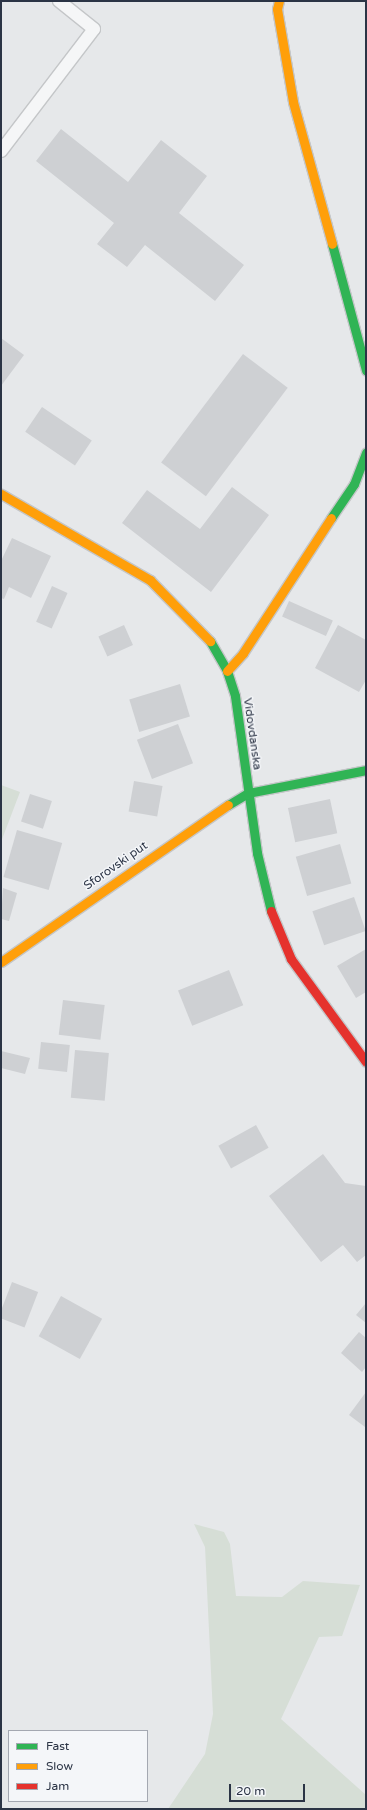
<!DOCTYPE html>
<html>
<head>
<meta charset="utf-8">
<style>
	body { margin:0 }
	#map { position:relative; width:367px; height:1810px; overflow:hidden; background:#e6e8ea; font-family:"Varela Round",sans-serif }
	div>[style] { position:absolute }
	.green>* { inset:0; background:#d6ded6 }
	.building>* { inset:0; background:#ced0d3; transform-origin:0 0 }
	.roads { filter:drop-shadow(1px 0 #c4c6c8) drop-shadow(-1px 0 #c4c6c8) drop-shadow(0 1px #c4c6c8) drop-shadow(0 -1px #c4c6c8) }
	.lane>* { height:12px; margin:-6px; padding:0 6px; transform-origin:6px; border-radius:6px; background:#f5f6f7 }
	.fast>* { height:9px; margin:-4.5px; padding:0 4.5px; transform-origin:4.5px; border-radius:4.5px; background:#30b455 }
	.slow>* { height:9px; margin:-4.5px; padding:0 4.5px; transform-origin:4.5px; border-radius:4.5px; background:#ff9f0a }
	.jam>* { height:9px; margin:-4.5px; padding:0 4.5px; transform-origin:4.5px; border-radius:4.5px; background:#e5322d }
	span { translate:-50% -50%; white-space:nowrap; text-align:center; line-height:1.15; -webkit-text-stroke:3px #f4f6f9; paint-order:stroke }
	.street-label { font-size:12px; color:#2b3445 }
	.frame { position:absolute; inset:0; border:2px solid #2b3445; pointer-events:none }
	.legend { position:absolute; left:8px; top:1730px; width:140px; height:72px; box-sizing:border-box; background:#f4f6f9; border:1px solid #a4a8b1; margin:0; padding:5px 7px; list-style:none; font-size:12px; color:#2b3445 }
	.legend li { display:flex; align-items:center; gap:8px; height:20px }
	.legend b { width:20px; border:1px solid #a4a8b1 }
	.scale { position:absolute; left:229px; top:1784px; width:76px; height:18px; box-sizing:border-box; border:2px solid #2b3445; border-top:0; padding-left:5px; font-size:12px; line-height:14px; white-space:nowrap; color:#2b3445; -webkit-text-stroke:3px #f4f6f9; paint-order:stroke }
</style>
</head>
<body>
<div id="map">
	<div class="green">
		<i style="clip-path:polygon(1px 785px,20px 792px,1px 842px)"></i>
		<i style="clip-path:polygon(194px 1524px,224px 1532px,230px 1544px,236px 1596px,282px 1597px,303px 1581px,360px 1585px,342px 1636px,319px 1637px,281px 1719px,366px 1795px,366px 1809px,168px 1809px,205px 1754px,213px 1714px,205px 1547px)"></i>
	</div>
	<div class="building">
		<i style="clip-path:polygon(61px 129px,128px 182px,161px 140px,207px 176px,179px 213px,244px 265px,215px 301px,145px 245px,127px 267px,97px 244px,114px 223px,36px 161px)"></i>
		<i style="clip-path:polygon(1px 338px,24px 355px,1px 386px)"></i>
		<i style="left:243px;top:354px;width:56px;height:136px;rotate:37deg"></i>
		<i style="left:42px;top:407px;width:60px;height:30px;rotate:34deg"></i>
		<i style="clip-path:polygon(232px 487px,269px 515px,211px 592px,122px 523px,147px 490px,200px 529px)"></i>
		<i style="clip-path:polygon(12px 538px,51px 556px,31px 598px,9px 587px,4px 599px,1px 598px,1px 561px)"></i>
		<i style="left:52px;top:586px;width:17px;height:39px;rotate:24deg"></i>
		<i style="left:289px;top:601px;width:48px;height:17px;rotate:24deg"></i>
		<i style="left:124px;top:625px;width:22px;height:28px;rotate:66deg"></i>
		<i style="clip-path:polygon(338px 625px,366px 640px,366px 680px,359px 692px,315px 668px)"></i>
		<i style="left:180px;top:684px;width:34px;height:53px;rotate:73deg"></i>
		<i style="left:178px;top:724px;width:42px;height:44px;rotate:69deg"></i>
		<i style="left:134px;top:781px;width:29px;height:31px;rotate:10deg"></i>
		<i style="left:30px;top:794px;width:23px;height:29px;rotate:18deg"></i>
		<i style="left:330px;top:799px;width:35px;height:43px;rotate:78deg"></i>
		<i style="left:17px;top:830px;width:47px;height:49px;rotate:16deg"></i>
		<i style="left:340px;top:844px;width:41px;height:46px;rotate:74deg"></i>
		<i style="clip-path:polygon(3px 888px,17px 893px,9px 921px,1px 919px)"></i>
		<i style="left:354px;top:897px;width:36px;height:44px;rotate:71deg"></i>
		<i style="clip-path:polygon(366px 949px,366px 992px,356px 998px,337px 966px)"></i>
		<i style="left:229px;top:970px;width:38px;height:55px;rotate:68deg"></i>
		<i style="left:63px;top:1000px;width:42px;height:35px;rotate:7deg"></i>
		<i style="left:41px;top:1042px;width:29px;height:27px;rotate:6deg"></i>
		<i style="left:75px;top:1050px;width:34px;height:48px;rotate:5deg"></i>
		<i style="clip-path:polygon(1px 1051px,30px 1058px,25px 1074px,1px 1068px)"></i>
		<i style="left:256px;top:1125px;width:26px;height:43px;rotate:61deg"></i>
		<i style="clip-path:polygon(323px 1154px,345px 1183px,366px 1186px,366px 1255px,357px 1262px,343px 1245px,321px 1262px,269px 1196px)"></i>
		<i style="left:12px;top:1282px;width:28px;height:38px;rotate:21deg"></i>
		<i style="left:61px;top:1296px;width:47px;height:46px;rotate:29deg"></i>
		<i style="clip-path:polygon(366px 1303px,366px 1323px,356px 1315px)"></i>
		<i style="clip-path:polygon(359px 1332px,366px 1338px,366px 1367px,362px 1372px,341px 1353px)"></i>
		<i style="clip-path:polygon(366px 1392px,366px 1426px,365px 1427px,349px 1415px)"></i>
	</div>
	<div class="roads">
		<div class="lane">
			<i style="left:1px;top:151px;width:153px;rotate:-52.7deg"></i>
			<i style="left:94px;top:29px;width:45px;rotate:-141.3deg"></i>
		</div>
		<div class="fast">
			<i style="left:332px;top:244px;width:131px;rotate:74.9deg"></i>
			<i style="left:331px;top:518px;width:41px;rotate:-55.9deg"></i>
			<i style="left:354px;top:484px;width:34px;rotate:-69deg"></i>
			<i style="left:210px;top:641px;width:34px;rotate:60deg"></i>
			<i style="left:227px;top:671px;width:26px;rotate:72deg"></i>
			<i style="left:235px;top:696px;width:159px;rotate:82deg"></i>
			<i style="left:257px;top:853px;width:60px;rotate:76.4deg"></i>
			<i style="left:228px;top:805px;width:23px;rotate:-31deg"></i>
			<i style="left:248px;top:793px;width:120px;rotate:-11deg"></i>
		</div>
		<div class="slow">
			<i style="left:279px;top:1px;width:8px;rotate:104deg"></i>
			<i style="left:277px;top:9px;width:94px;rotate:80.2deg"></i>
			<i style="left:293px;top:102px;width:147px;rotate:74.6deg"></i>
			<i style="left:1px;top:494px;width:172px;rotate:30deg"></i>
			<i style="left:150px;top:580px;width:86px;rotate:45.5deg"></i>
			<i style="left:227px;top:671px;width:24px;rotate:-48deg"></i>
			<i style="left:243px;top:653px;width:161px;rotate:-56.9deg"></i>
			<i style="left:1px;top:962px;width:276px;rotate:-34.7deg"></i>
		</div>
		<div class="jam">
			<i style="left:271px;top:911px;width:52px;rotate:67.4deg"></i>
			<i style="left:291px;top:959px;width:127px;rotate:53.9deg"></i>
		</div>
	</div>
	<div class="street-label">
		<span style="left:252px;top:734px;rotate:82deg">Vidovdanska</span>
		<span style="left:116px;top:866px;rotate:-35deg">Sforovski put</span>
	</div>
	<div class="frame"></div>
	<ul class="legend">
	<li><b style="height:5px;background:#30b455"></b>Fast</li>
	<li><b style="height:5px;background:#ff9f0a"></b>Slow</li>
	<li><b style="height:5px;background:#e5322d"></b>Jam</li>
	</ul>
	<div class="scale">20 m</div>
</div>
</body>
</html>
